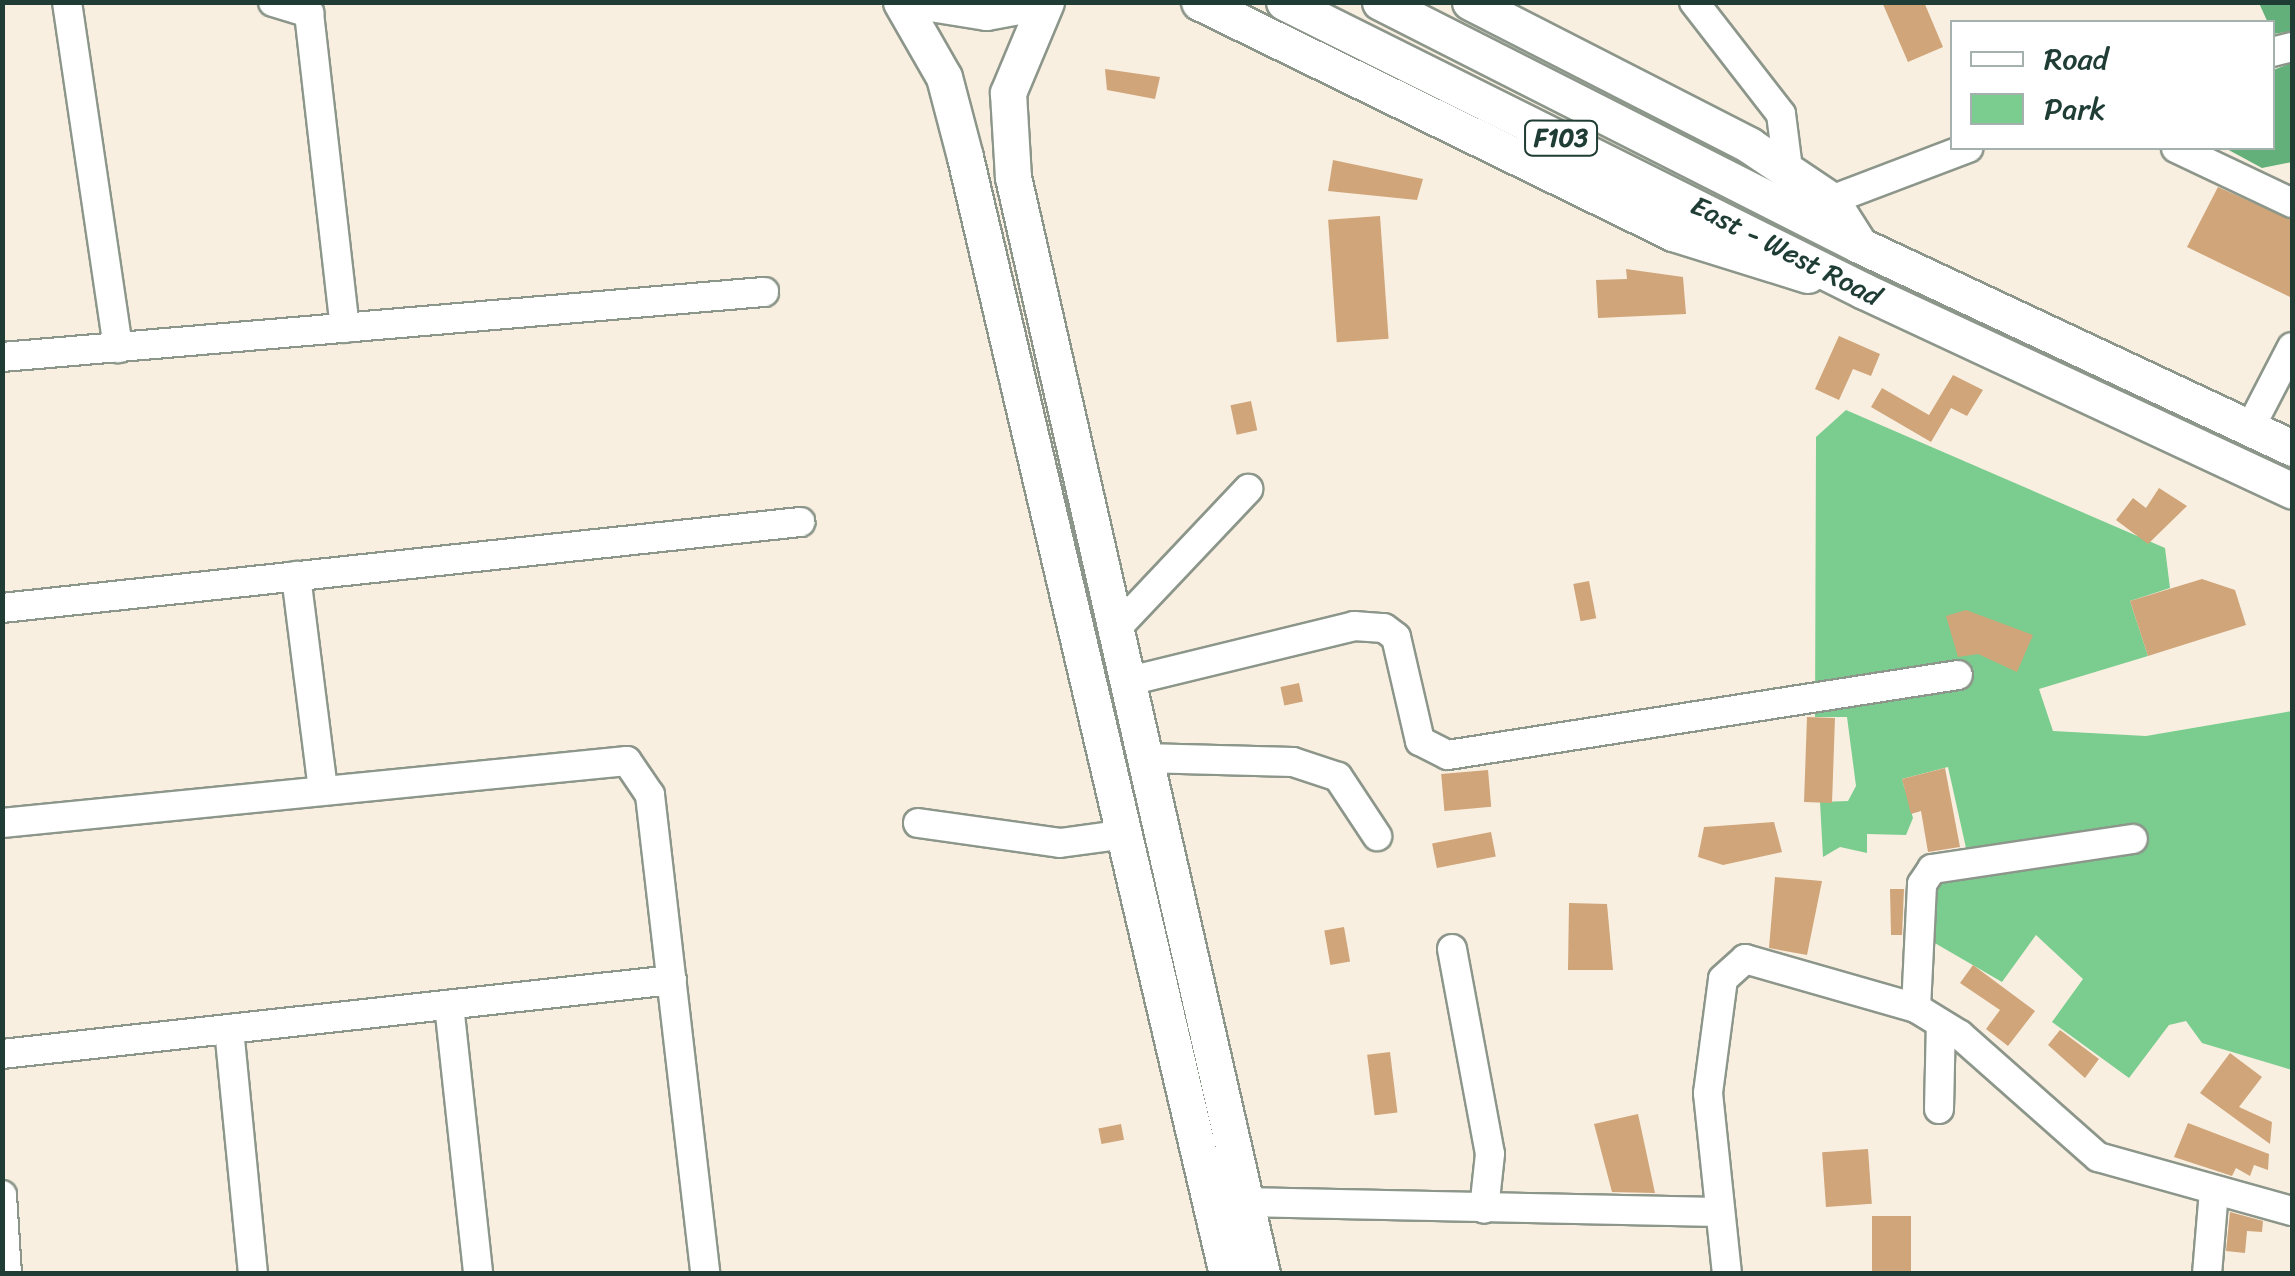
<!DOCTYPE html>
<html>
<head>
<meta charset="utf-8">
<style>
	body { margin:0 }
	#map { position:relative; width:2295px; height:1276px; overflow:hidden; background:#f9efe1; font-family:Sriracha,sans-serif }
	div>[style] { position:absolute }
	.green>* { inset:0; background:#7bcd8f }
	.forest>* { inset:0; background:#64b07a }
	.building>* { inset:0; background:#cfa579; transform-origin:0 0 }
	.roads { filter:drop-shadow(2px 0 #8c968a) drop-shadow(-2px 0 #8c968a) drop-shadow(0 2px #8c968a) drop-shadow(0 -2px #8c968a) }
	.minor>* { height:28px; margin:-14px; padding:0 14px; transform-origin:14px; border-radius:14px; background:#fff }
	.major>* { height:35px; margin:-17.5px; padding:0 17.5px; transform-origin:17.5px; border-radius:17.5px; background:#fff }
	span { translate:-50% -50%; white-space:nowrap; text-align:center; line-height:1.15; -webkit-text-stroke:9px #fff; paint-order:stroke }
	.shield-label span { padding:2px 8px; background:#fff; border:2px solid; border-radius:8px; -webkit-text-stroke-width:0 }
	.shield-label { font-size:25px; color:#1f3d34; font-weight:700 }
	.street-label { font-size:28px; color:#1f3d34 }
	.frame { position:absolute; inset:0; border:5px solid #1f3d34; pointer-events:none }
	.legend { position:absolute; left:1950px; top:20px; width:325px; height:130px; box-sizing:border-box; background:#fff; border:2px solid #a5b1ae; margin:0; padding:12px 18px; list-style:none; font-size:30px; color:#1f3d34 }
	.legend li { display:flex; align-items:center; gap:20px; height:50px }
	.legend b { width:50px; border:2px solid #a5b1ae }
</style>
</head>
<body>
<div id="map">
	<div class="green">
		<i style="clip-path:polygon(1846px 410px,2165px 548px,2170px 588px,2130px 601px,2148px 656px,2039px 689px,2053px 731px,2146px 736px,2292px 711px,2292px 1070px,2202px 1043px,2186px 1021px,2169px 1025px,2129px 1078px,2052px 1022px,2083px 979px,2036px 935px,2002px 982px,1933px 942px,1935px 867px,1968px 857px,1948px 767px,1902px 779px,1913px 818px,1906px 835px,1867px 834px,1867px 853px,1840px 847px,1823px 857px,1820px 802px,1848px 801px,1856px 786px,1847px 717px,1815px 717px,1816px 437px)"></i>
	</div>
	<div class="forest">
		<i style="clip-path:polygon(2259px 3px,2292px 3px,2292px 31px,2273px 34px)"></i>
		<i style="clip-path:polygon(2292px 63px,2292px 162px,2262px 168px,2225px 148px,2272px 148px,2273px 70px)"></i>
	</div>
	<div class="building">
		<i style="clip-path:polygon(1882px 2px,1924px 2px,1943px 47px,1908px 62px)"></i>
		<i style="clip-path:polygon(1105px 69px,1160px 77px,1155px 99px,1107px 90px)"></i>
		<i style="clip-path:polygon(1333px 160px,1423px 179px,1417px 200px,1328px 191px)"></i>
		<i style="clip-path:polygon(2218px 187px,2292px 220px,2292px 298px,2187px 247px)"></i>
		<i style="left:1380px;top:216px;width:123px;height:52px;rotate:86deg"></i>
		<i style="clip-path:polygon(1626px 269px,1683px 277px,1686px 314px,1598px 318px,1596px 280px,1627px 279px)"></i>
		<i style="clip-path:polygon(1839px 336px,1880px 354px,1871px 376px,1853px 369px,1839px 400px,1815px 389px)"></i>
		<i style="clip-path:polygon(1953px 375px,1983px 390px,1967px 416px,1951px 408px,1931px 442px,1871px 407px,1882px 388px,1929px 415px)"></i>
		<i style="left:1251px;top:401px;width:30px;height:21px;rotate:78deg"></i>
		<i style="clip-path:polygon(2159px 488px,2187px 506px,2148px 544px,2116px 520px,2133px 498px,2146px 508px)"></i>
		<i style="clip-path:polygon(2202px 579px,2235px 590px,2246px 625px,2148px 656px,2130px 601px)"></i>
		<i style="left:1589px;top:581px;width:38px;height:16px;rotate:79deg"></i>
		<i style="clip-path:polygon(1966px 610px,2033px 635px,2017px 672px,1978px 654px,1958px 657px,1946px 616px)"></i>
		<i style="left:1299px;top:683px;width:19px;height:19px;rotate:78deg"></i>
		<i style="left:1807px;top:717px;width:28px;height:85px;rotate:2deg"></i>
		<i style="clip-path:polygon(1945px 768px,1960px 847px,1928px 852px,1921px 811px,1911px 814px,1902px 779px)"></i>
		<i style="left:1488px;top:770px;width:37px;height:47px;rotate:85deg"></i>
		<i style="clip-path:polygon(1774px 822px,1782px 852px,1723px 865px,1698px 857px,1704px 827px)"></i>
		<i style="left:1491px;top:832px;width:25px;height:60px;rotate:79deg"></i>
		<i style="clip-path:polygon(1775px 877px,1822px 881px,1807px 955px,1769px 948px)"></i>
		<i style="clip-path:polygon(1890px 889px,1904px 889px,1902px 935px,1891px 935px)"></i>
		<i style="clip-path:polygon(1569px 903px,1607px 904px,1613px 970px,1568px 970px)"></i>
		<i style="left:1344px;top:927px;width:35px;height:20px;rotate:80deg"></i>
		<i style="clip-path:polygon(1973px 965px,2035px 1011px,2008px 1046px,1986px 1029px,2000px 1010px,1960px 983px)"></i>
		<i style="clip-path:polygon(2060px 1030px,2099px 1059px,2085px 1078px,2048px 1045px)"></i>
		<i style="left:1390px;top:1052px;width:61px;height:23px;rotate:83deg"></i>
		<i style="clip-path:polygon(2230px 1053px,2262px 1077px,2239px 1107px,2272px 1122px,2270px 1144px,2200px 1093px)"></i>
		<i style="clip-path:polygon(1638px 1114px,1655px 1193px,1612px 1192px,1594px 1124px)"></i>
		<i style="clip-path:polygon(2188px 1123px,2269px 1154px,2268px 1170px,2254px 1165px,2250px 1176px,2236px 1168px,2232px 1176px,2174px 1157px)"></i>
		<i style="left:1121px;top:1124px;width:16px;height:23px;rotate:79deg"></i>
		<i style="left:1868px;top:1149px;width:55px;height:46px;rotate:86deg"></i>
		<i style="clip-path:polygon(2230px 1212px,2263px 1221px,2262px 1232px,2247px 1231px,2245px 1253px,2226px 1251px)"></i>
		<i style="left:1872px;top:1216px;width:39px;height:58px"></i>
	</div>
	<div class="roads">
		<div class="minor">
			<i style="left:67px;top:2px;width:350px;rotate:81.6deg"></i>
			<i style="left:273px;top:2px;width:38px;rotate:17deg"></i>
			<i style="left:309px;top:13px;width:317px;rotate:83.5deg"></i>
			<i style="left:1694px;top:2px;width:142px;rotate:52.2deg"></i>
			<i style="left:1781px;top:114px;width:55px;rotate:82.7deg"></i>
			<i style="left:2272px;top:52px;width:21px;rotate:-14deg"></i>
			<i style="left:2176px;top:148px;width:128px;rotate:25.4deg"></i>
			<i style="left:1831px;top:200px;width:147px;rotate:-20.8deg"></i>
			<i style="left:2px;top:357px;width:765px;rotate:-4.88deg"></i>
			<i style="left:2250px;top:428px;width:91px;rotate:-62.6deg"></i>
			<i style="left:296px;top:576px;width:215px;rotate:82.8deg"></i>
			<i style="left:2px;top:608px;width:803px;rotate:-6.15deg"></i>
			<i style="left:1113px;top:632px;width:197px;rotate:-46.6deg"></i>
			<i style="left:1125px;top:682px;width:236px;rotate:-13.7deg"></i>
			<i style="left:1354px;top:626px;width:30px;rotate:4deg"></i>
			<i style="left:1384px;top:628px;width:15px;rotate:37deg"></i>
			<i style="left:1396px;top:637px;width:107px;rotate:77deg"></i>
			<i style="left:1420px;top:741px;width:31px;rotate:27deg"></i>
			<i style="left:1448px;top:755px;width:516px;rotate:-8.91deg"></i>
			<i style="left:1143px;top:758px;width:150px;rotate:1.5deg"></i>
			<i style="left:1293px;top:762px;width:47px;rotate:18.4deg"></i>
			<i style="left:1338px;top:777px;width:71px;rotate:56.5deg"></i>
			<i style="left:2px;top:823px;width:628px;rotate:-5.67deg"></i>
			<i style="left:627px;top:761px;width:41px;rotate:55.9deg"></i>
			<i style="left:650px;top:795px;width:482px;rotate:83.4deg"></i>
			<i style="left:918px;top:823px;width:143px;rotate:8deg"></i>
			<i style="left:1060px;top:843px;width:68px;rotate:-7.7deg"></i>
			<i style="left:1452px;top:949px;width:208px;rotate:79.5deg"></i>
			<i style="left:1490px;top:1154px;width:55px;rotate:96.2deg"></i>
			<i style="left:449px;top:1005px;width:271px;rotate:83.8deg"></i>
			<i style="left:1916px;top:1008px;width:124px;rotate:-87.2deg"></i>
			<i style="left:1922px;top:884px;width:18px;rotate:-56deg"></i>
			<i style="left:1932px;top:869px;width:203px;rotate:-8.5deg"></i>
			<i style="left:229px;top:1029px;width:246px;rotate:84.4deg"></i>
			<i style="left:2px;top:1054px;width:674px;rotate:-6.3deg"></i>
			<i style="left:1939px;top:1109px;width:85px;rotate:-88.7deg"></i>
			<i style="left:2px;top:1195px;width:79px;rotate:86.4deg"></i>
			<i style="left:1245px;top:1202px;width:471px;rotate:1.2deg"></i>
			<i style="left:1727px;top:1274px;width:182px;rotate:-96deg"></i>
			<i style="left:1708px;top:1093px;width:115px;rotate:-82.5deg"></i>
			<i style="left:1723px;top:979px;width:30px;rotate:-42deg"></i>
			<i style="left:1745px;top:959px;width:178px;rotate:16deg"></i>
			<i style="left:1916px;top:1008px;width:52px;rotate:31.5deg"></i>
			<i style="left:1960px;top:1035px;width:184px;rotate:41.5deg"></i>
			<i style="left:2098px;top:1157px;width:201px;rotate:15.6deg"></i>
			<i style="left:2207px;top:1274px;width:83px;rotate:-85.2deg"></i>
		</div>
		<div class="major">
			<i style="left:901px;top:2px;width:86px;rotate:60.2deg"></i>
			<i style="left:944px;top:77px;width:83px;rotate:75.3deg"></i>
			<i style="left:965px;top:157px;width:1147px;rotate:76.8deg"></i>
			<i style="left:924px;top:2px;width:63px;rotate:9.2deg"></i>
			<i style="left:986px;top:12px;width:55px;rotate:-10.5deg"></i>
			<i style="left:1046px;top:2px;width:99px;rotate:112.7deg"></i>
			<i style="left:1008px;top:93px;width:84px;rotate:86.6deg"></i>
			<i style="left:1013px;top:177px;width:1125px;rotate:77.21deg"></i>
			<i style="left:1199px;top:2px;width:527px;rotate:25.98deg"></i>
			<i style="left:1673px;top:233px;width:141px;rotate:17.3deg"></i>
			<i style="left:1284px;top:2px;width:648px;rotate:26.49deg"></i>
			<i style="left:1864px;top:291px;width:472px;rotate:25deg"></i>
			<i style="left:1380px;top:2px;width:537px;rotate:26.9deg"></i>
			<i style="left:1859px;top:245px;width:478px;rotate:25.1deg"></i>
			<i style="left:1470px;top:2px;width:314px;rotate:27.1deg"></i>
			<i style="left:1749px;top:145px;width:99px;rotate:33.9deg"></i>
			<i style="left:1831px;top:200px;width:52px;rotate:57.5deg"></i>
		</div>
	</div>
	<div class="shield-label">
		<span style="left:1561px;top:138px">F103</span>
	</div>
	<div class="street-label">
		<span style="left:1786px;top:251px;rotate:27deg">East - West Road</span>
	</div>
	<div class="frame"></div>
	<ul class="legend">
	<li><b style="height:12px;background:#fff"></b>Road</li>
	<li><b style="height:28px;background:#7bcd8f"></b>Park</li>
	</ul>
</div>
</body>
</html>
